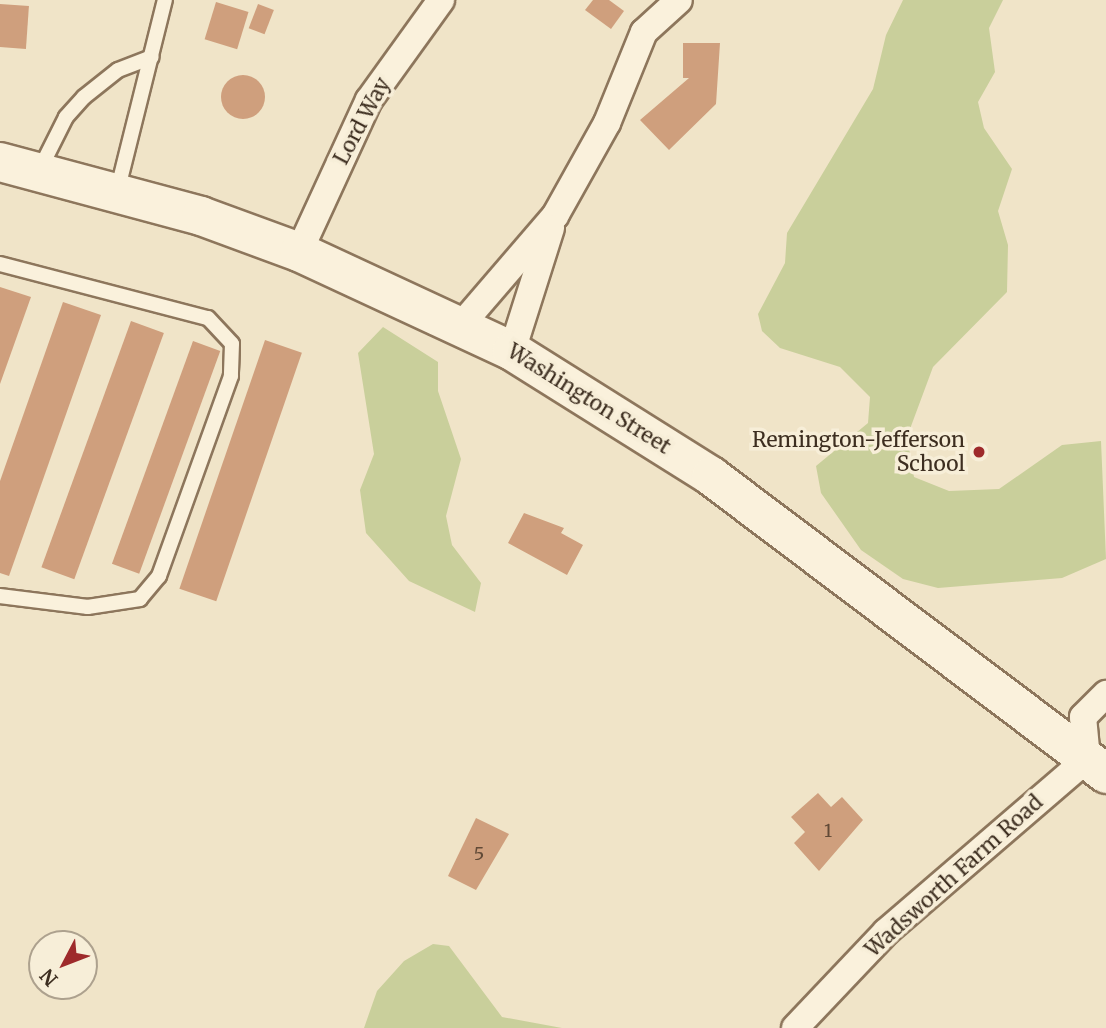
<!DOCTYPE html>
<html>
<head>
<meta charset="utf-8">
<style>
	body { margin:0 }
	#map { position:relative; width:1106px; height:1028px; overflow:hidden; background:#f0e4c8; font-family:Merriweather,serif }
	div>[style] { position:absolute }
	.green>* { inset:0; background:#c9cf9b }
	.building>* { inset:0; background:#cf9f7d; transform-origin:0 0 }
	.round { border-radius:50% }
	.roads { filter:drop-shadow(2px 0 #8d765c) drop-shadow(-2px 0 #8d765c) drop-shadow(0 2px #8d765c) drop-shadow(0 -2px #8d765c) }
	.service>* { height:14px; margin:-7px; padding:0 7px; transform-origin:7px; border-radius:7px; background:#faf1dc }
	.minor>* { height:26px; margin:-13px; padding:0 13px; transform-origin:13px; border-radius:13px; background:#faf1dc }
	.secondary>* { height:38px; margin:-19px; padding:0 19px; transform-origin:19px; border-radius:19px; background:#faf1dc }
	.dots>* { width:19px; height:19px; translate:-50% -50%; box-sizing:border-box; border:4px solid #f7eed8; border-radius:50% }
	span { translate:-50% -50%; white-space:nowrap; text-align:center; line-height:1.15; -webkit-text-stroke:7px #f7eed8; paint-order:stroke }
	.number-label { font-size:18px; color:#624a37 }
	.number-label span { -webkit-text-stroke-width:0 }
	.street-label { font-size:21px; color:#3d2e20 }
	.poi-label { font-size:21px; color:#3d2e20 }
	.right { translate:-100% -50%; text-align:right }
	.north { position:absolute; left:28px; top:930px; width:70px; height:70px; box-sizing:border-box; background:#f7eed8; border:2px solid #ada18e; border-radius:50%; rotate:228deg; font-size:19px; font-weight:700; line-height:28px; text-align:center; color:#3d2e20 }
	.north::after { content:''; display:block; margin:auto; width:24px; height:32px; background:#9e2a2b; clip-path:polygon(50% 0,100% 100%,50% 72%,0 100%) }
</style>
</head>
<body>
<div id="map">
	<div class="green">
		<i style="clip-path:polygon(903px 0,1003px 0,989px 28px,995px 72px,978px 102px,984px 128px,1012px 169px,998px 211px,1008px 245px,1007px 292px,933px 367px,907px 437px,914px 477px,949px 491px,999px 489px,1062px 445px,1101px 441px,1106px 559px,1062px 578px,938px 588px,903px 579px,861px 550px,821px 493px,816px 466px,868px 423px,870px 397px,840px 367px,780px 348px,762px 331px,758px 314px,785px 263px,787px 233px,873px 89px,886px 35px)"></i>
		<i style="clip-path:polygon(383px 327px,438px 362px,438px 391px,461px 459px,446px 516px,452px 545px,481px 583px,475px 612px,409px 581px,366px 533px,360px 490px,374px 454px,358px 353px)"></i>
		<i style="clip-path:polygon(433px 944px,449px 946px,502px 1017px,562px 1028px,364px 1028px,377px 991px,404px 961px)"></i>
	</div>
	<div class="building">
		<i style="clip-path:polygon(593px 0,609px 0,624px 11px,611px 29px,585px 10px)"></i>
		<i style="left:216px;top:2px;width:34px;height:39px;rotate:17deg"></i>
		<i style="left:0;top:4px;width:29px;height:43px;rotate:4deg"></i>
		<i style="left:258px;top:4px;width:17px;height:26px;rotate:21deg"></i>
		<i style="clip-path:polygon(683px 43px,720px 43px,716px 104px,669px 150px,640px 120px,689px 78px,683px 78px)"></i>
		<i class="round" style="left:221px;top:75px;width:44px;height:44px"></i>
		<i style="clip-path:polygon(0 287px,31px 297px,0 384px)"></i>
		<i style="clip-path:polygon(63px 302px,101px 315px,9px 576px,0 573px,0 481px)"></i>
		<i style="left:131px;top:321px;width:35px;height:262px;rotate:20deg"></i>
		<i style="left:265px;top:340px;width:39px;height:263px;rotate:19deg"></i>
		<i style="left:193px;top:341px;width:29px;height:237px;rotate:20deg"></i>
		<i style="clip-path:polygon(524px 513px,564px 528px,561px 533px,583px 545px,567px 575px,508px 543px)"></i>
		<i style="clip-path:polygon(818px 793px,831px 807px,842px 797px,863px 820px,819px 871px,794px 843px,805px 832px,791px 817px)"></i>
		<i style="clip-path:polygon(476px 818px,509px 834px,476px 890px,448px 876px)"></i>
	</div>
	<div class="roads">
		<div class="service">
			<i style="left:39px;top:171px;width:60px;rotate:-63.4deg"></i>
			<i style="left:66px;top:117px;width:27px;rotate:-48deg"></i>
			<i style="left:84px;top:97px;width:43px;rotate:-38.5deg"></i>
			<i style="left:118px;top:70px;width:36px;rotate:-21deg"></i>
			<i style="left:117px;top:192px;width:198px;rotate:-76deg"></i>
			<i style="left:0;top:264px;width:215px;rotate:14.6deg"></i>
			<i style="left:208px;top:318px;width:35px;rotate:47deg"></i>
			<i style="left:232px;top:344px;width:32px;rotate:92deg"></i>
			<i style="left:231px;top:376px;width:213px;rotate:109.8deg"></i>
			<i style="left:159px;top:576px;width:30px;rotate:130deg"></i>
			<i style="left:140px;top:599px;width:53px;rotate:171.3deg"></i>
			<i style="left:88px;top:607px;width:89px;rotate:-172.9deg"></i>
		</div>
		<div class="minor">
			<i style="left:299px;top:252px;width:167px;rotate:-65.3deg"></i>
			<i style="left:369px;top:100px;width:123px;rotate:-54.2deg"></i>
			<i style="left:462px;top:324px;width:143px;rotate:-49.3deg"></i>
			<i style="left:555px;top:216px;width:107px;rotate:-60.8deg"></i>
			<i style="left:607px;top:123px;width:98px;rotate:-67.9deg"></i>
			<i style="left:644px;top:32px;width:47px;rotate:-42.4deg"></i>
			<i style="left:512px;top:351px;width:129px;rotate:-72.4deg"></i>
			<i style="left:1087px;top:759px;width:42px;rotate:-95.4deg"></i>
			<i style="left:1083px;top:717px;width:33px;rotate:-45deg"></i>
			<i style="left:795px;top:1028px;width:132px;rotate:-46.5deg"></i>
			<i style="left:886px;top:932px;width:265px;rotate:-40.7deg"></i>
		</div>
		<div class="secondary">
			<i style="left:0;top:162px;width:208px;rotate:15deg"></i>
			<i style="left:201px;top:216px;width:104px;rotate:20.2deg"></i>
			<i style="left:299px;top:252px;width:235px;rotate:24.9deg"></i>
			<i style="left:512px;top:351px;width:235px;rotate:32.1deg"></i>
			<i style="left:711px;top:476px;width:495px;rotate:37deg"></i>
		</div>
	</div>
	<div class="dots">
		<i style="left:979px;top:452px;background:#9e2a2b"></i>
	</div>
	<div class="number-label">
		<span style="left:828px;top:831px">1</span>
		<span style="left:479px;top:854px">5</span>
	</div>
	<div class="street-label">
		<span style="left:362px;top:121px;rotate:-62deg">Lord Way</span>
		<span style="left:589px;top:399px;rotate:32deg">Washington Street</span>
		<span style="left:954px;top:876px;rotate:-42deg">Wadsworth Farm Road</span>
	</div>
	<div class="poi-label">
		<span class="right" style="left:965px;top:452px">Remington-Jefferson<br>School</span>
	</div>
	<div class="north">N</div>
</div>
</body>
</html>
